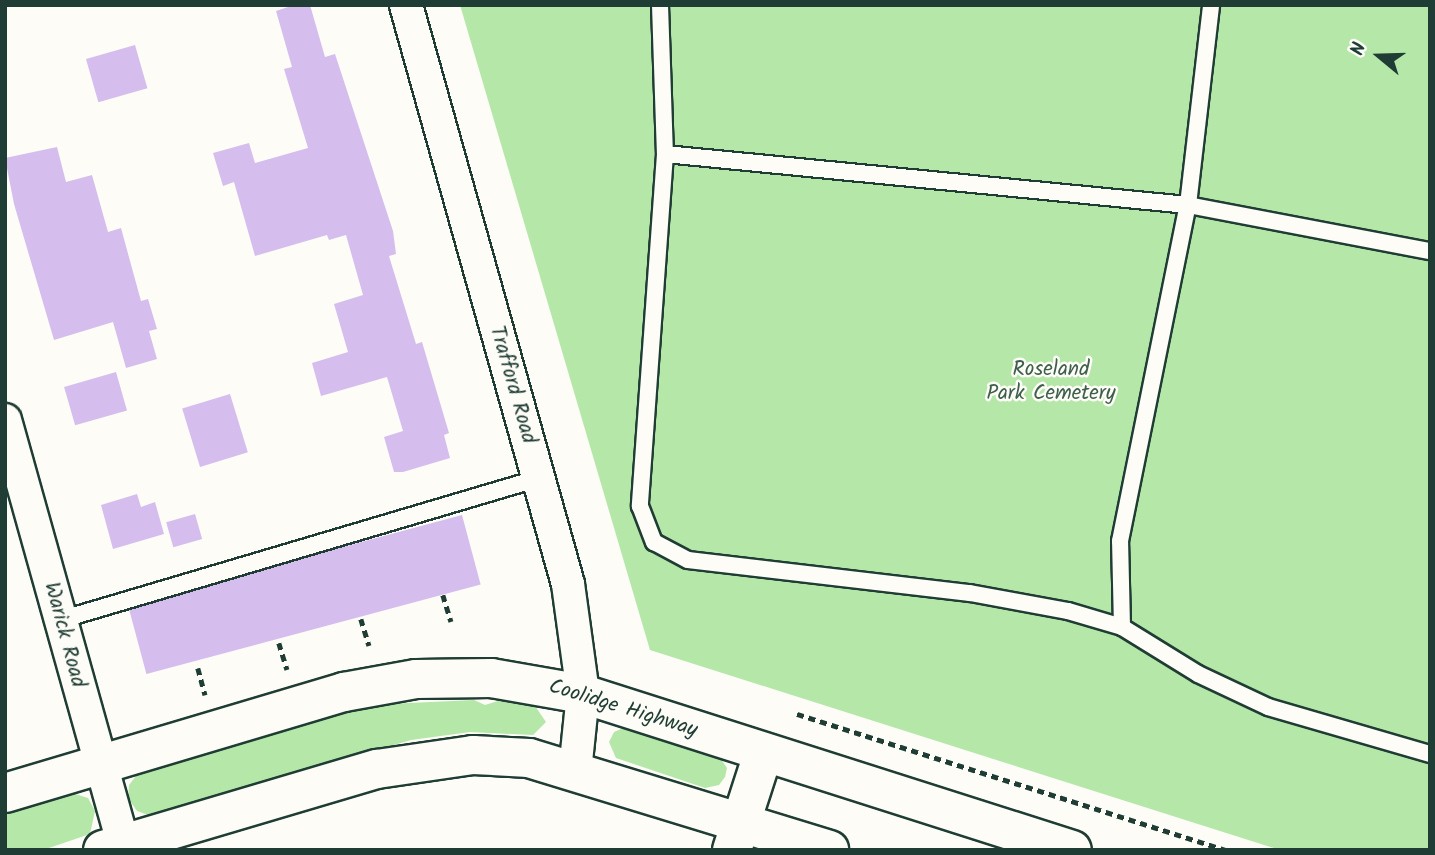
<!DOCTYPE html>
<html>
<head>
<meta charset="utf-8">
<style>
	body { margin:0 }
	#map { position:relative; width:1435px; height:855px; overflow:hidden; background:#fdfcf7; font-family:Kalam,sans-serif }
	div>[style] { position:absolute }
	.green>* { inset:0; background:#b4e7a8 }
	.building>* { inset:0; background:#d5beee; transform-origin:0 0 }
	.path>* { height:4.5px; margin-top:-2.25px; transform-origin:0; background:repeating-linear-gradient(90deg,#1f3d34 0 7px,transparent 0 12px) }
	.roads { filter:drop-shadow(2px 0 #1f3d34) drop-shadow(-2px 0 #1f3d34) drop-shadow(0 2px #1f3d34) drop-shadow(0 -2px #1f3d34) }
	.lane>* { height:16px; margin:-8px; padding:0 8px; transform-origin:8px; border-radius:8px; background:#fdfcf7 }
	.street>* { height:32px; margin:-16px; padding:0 16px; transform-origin:16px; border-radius:16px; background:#fdfcf7 }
	.secondary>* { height:38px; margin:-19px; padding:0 19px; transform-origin:19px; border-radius:19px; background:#fdfcf7 }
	span { translate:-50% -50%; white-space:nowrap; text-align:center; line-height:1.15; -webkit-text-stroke:5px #fdfcf7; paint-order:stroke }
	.park-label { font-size:21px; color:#3d5f4b }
	.street-label { font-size:21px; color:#1f3d34 }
	.frame { position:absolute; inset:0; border:7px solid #1f3d34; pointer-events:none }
	.north { position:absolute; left:1344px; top:21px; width:70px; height:70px; -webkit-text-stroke:5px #fdfcf7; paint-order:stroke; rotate:289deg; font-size:19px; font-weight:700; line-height:28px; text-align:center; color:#1f3d34 }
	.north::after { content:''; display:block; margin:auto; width:24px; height:32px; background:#1f3d34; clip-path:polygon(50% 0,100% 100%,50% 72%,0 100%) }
</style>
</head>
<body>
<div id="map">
	<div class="green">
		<i style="clip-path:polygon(460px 5px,1430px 5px,1430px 850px,1280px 850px,650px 650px)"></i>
		<i style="clip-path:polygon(474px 700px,485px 705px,498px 701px,535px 706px,546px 722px,533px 735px,470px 732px,411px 740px,151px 816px,137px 811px,128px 798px,129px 785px,139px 772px,309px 721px,388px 704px)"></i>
		<i style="clip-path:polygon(626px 727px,719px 756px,727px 768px,725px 777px,719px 785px,705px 788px,616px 758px,609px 742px,614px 732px)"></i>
		<i style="clip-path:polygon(72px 793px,88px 798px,95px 811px,90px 834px,43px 850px,5px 850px,5px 811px)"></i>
	</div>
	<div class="building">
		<i style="clip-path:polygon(294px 5px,310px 5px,325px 57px,335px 54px,393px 231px,396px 254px,389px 256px,416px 344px,422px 342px,449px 433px,444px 435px,450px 458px,403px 472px,394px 472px,384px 437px,403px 431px,387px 377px,321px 396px,312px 363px,348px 352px,334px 304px,363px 295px,346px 235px,329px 240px,327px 235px,255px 256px,234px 182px,223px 186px,213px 153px,249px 143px,255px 163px,308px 148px,284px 69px,292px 67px,276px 11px)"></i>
		<i style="left:135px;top:45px;width:45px;height:51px;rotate:74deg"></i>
		<i style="clip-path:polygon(57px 147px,66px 182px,92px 175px,108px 232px,121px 228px,141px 301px,148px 299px,157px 329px,149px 331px,157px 359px,126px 368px,113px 322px,54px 340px,14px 204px,5px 158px)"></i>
		<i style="left:116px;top:372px;width:40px;height:54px;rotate:74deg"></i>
		<i style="left:230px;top:394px;width:61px;height:50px;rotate:73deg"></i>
		<i style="clip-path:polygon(137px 494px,141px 507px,155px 502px,164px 534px,113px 549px,101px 505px)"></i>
		<i style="left:195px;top:514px;width:26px;height:30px;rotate:74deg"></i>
		<i style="left:462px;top:515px;width:72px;height:346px;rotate:75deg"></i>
	</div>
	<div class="path">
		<i style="left:443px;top:595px;width:28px;rotate:73deg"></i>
		<i style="left:361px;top:619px;width:28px;rotate:73deg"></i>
		<i style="left:279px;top:643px;width:28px;rotate:73deg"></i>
		<i style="left:198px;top:668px;width:28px;rotate:75deg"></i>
		<i style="left:797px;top:714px;width:451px;rotate:17.6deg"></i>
	</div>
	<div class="roads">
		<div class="lane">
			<i style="left:660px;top:5px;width:149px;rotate:88.1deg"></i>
			<i style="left:665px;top:154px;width:353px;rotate:94.1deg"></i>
			<i style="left:640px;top:506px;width:39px;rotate:69deg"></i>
			<i style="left:654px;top:542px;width:38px;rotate:28deg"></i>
			<i style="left:688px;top:560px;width:284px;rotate:6.7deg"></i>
			<i style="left:970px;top:593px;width:100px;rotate:10.4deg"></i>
			<i style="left:1068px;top:611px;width:56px;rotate:16.5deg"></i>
			<i style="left:1122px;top:627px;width:89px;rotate:31.7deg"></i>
			<i style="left:1198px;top:674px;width:77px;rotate:25.2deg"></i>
			<i style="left:1268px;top:707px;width:169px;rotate:16.2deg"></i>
			<i style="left:665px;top:154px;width:525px;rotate:5.57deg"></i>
			<i style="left:1188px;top:205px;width:246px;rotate:10.8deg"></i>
			<i style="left:60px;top:620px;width:499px;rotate:-16.5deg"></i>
			<i style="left:1122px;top:627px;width:86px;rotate:-91.3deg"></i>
			<i style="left:1120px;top:541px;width:343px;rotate:-78.6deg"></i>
			<i style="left:1188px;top:205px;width:201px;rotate:-83.4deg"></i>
		</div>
		<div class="street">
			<i style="left:406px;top:5px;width:601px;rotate:74.37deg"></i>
			<i style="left:568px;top:584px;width:111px;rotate:82.2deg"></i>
			<i style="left:583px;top:694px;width:77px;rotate:95.9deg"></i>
			<i style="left:5px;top:420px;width:446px;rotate:74.4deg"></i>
		</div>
		<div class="secondary">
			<i style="left:5px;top:793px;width:354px;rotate:-16.6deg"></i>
			<i style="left:344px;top:692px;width:73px;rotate:-10.2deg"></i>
			<i style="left:416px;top:679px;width:75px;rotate:-0.8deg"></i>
			<i style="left:491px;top:678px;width:93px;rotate:9.9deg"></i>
			<i style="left:583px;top:694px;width:513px;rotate:17.69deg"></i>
			<i style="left:103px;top:850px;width:286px;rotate:-16.5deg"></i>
			<i style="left:377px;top:769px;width:97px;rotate:-8.3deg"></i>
			<i style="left:473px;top:755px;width:56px;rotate:3.1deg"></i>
			<i style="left:529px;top:758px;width:314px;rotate:17deg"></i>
			<i style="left:732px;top:850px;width:101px;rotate:-72.1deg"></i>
		</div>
	</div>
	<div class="park-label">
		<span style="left:1051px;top:382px">Roseland<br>Park Cemetery</span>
	</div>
	<div class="street-label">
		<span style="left:512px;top:385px;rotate:74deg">Trafford Road</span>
		<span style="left:64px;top:635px;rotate:75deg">Warick Road</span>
		<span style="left:623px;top:709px;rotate:17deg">Coolidge Highway</span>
	</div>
	<div class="frame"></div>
	<div class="north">N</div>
</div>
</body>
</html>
